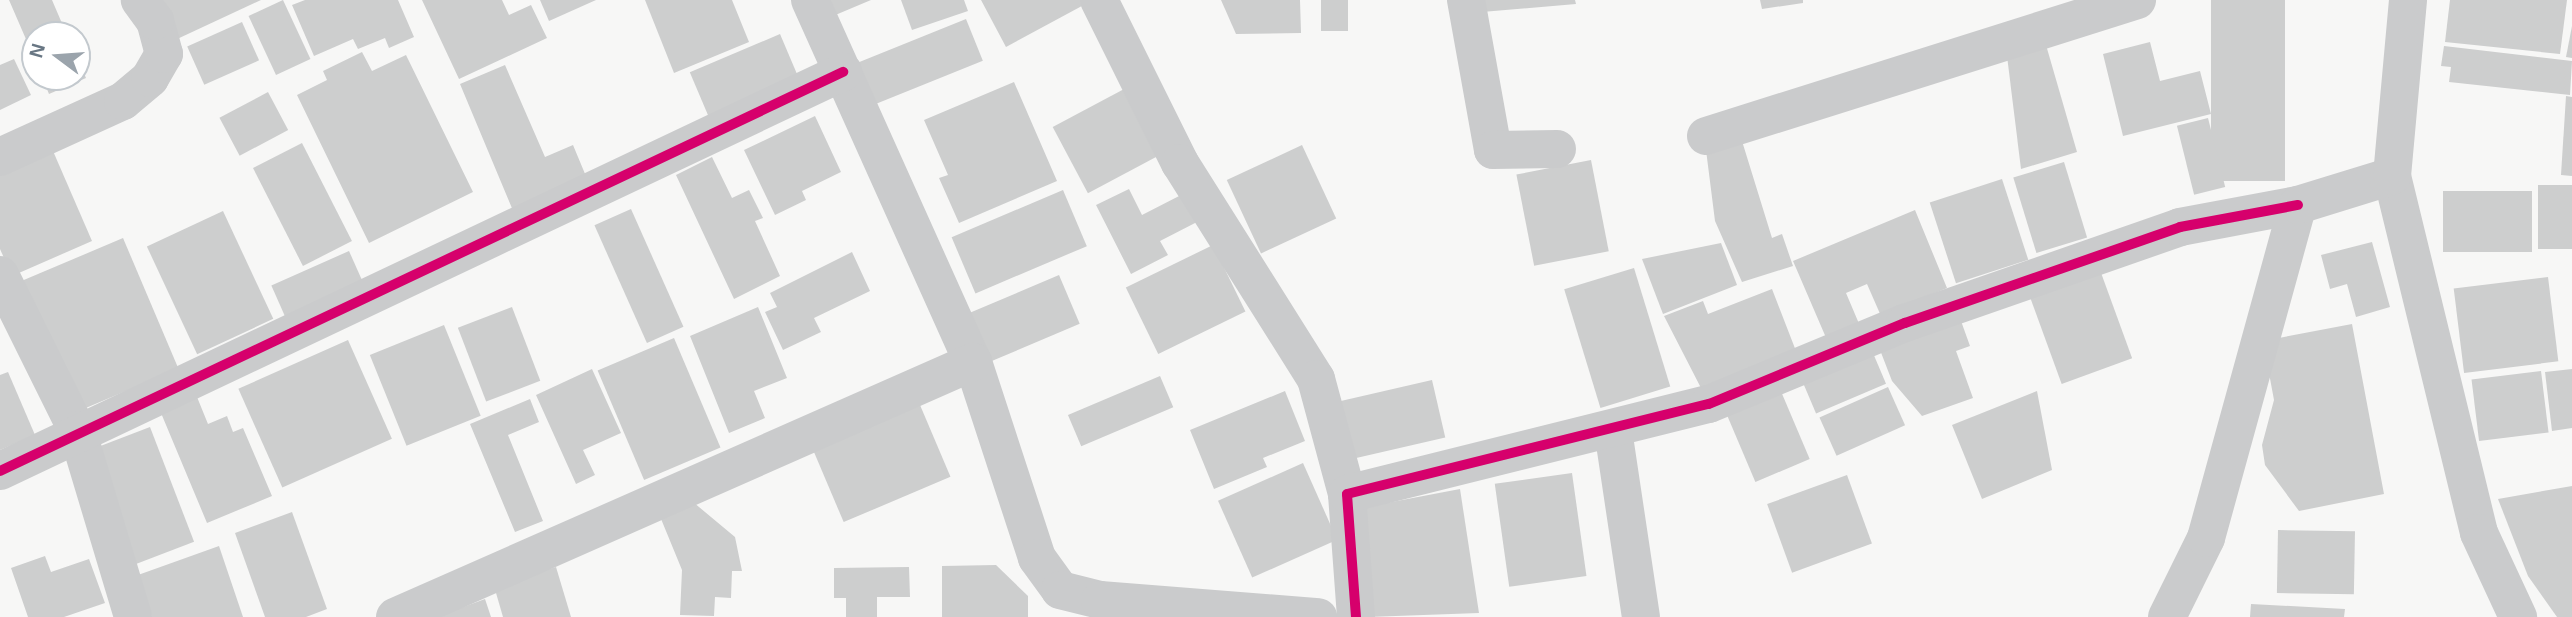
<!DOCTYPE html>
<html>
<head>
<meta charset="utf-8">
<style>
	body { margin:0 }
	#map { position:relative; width:2572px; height:617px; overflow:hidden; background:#f7f7f6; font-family:Helvetica,sans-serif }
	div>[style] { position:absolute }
	.building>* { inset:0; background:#cdcece; transform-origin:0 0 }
	.minor>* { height:38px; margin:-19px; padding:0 19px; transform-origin:19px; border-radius:19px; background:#cacbcc }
	.cycleway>* { height:10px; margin:-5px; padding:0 5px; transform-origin:5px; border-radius:5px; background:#d6006c }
	span { translate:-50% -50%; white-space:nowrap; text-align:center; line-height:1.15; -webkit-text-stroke:7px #fff; paint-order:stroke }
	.north { position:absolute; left:21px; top:21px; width:70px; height:70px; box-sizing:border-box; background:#fff; border:2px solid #c3c9ce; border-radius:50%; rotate:286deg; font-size:19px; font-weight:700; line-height:28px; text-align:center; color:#697784 }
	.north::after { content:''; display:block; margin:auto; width:24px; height:32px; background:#9ba4ac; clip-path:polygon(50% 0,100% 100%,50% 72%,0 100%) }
</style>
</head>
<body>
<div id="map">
	<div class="building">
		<i style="clip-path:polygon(9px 0,52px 0,67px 35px,35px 35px,35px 60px)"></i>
		<i style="clip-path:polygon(156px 0,261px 0,175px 40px)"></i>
		<i style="left:283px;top:0;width:65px;height:38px;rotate:65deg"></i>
		<i style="clip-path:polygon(305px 0,398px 0,414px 37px,389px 48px,385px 38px,358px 49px,353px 39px,314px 56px,292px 5px)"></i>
		<i style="clip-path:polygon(422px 0,502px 0,509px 15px,531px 5px,547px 38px,459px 79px)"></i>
		<i style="clip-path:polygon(540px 0,596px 0,549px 21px)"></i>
		<i style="clip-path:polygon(645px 0,732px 0,749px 42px,674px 73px)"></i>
		<i style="clip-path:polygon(827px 0,871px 0,833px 16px)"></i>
		<i style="clip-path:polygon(901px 0,964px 0,968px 11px,912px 30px)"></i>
		<i style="clip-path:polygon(981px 0,1093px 0,1006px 47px)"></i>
		<i style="clip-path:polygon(1221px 0,1300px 0,1301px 33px,1236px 34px)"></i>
		<i style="left:1321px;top:0;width:27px;height:31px"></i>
		<i style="clip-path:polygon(1481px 0,1575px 0,1576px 4px,1482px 12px)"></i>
		<i style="clip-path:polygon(1760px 0,1803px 0,1803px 3px,1762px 9px)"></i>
		<i style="left:2211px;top:0;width:74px;height:181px"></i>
		<i style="clip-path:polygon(2450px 0,2567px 0,2560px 54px,2445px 42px)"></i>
		<i style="left:966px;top:19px;width:45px;height:123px;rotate:68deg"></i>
		<i style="left:242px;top:22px;width:42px;height:60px;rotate:66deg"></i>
		<i style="clip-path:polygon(2572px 26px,2572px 58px,2566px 57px)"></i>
		<i style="left:780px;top:34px;width:50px;height:98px;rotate:67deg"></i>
		<i style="clip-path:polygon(2150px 42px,2160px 81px,2200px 71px,2211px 114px,2123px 136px,2103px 54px)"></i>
		<i style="clip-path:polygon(2046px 45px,2077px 152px,2021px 169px,2007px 56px)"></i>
		<i style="clip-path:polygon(2444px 46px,2572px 61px,2570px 95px,2449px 82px,2451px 67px,2441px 66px)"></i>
		<i style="clip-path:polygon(362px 52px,372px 71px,406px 55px,473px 192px,369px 243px,297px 95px,327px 80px,323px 71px)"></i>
		<i style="clip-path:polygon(77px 58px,86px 78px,49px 94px,42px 77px,77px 77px)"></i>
		<i style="clip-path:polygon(14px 59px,31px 95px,0 110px,0 65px)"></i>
		<i style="clip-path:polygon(505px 65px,545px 157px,573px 145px,588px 181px,514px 213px,460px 84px)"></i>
		<i style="clip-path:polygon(1014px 82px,1057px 181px,959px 223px,939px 178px,948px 175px,924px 120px)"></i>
		<i style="left:1126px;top:88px;width:75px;height:83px;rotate:62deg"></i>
		<i style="left:268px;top:92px;width:43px;height:55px;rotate:62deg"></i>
		<i style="clip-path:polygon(2566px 96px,2572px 97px,2572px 176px,2561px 175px)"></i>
		<i style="clip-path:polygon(815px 116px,841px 172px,802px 191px,806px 200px,775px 215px,744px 150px)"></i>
		<i style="left:2208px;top:118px;width:71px;height:32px;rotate:76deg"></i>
		<i style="clip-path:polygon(1742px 141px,1772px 238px,1782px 234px,1793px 266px,1742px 282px,1715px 221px,1706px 150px)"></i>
		<i style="left:302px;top:143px;width:110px;height:55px;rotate:63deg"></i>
		<i style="left:1302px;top:145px;width:81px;height:83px;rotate:65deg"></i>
		<i style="clip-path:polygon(53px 151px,92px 241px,12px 276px,0 249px,0 174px)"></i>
		<i style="clip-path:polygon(712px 157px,732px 198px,749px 190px,763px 218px,755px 221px,780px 276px,734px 299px,676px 175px)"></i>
		<i style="left:1591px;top:160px;width:93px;height:76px;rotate:79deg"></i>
		<i style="left:2064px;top:162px;width:79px;height:53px;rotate:73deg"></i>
		<i style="left:2002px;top:179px;width:85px;height:76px;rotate:72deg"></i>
		<i style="left:2538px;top:185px;width:34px;height:64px"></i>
		<i style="clip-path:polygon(1129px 189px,1142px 215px,1183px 194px,1197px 222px,1160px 241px,1168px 255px,1131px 274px,1096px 205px)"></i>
		<i style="left:1063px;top:190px;width:61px;height:121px;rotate:67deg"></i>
		<i style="left:2443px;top:191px;width:89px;height:61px"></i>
		<i style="left:631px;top:209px;width:129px;height:40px;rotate:66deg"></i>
		<i style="clip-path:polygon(1915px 210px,1947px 288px,1881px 316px,1867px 284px,1846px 293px,1860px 326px,1827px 340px,1793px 261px)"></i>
		<i style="left:223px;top:211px;width:119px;height:84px;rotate:65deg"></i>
		<i style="left:123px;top:238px;width:142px;height:111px;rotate:67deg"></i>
		<i style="clip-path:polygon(2372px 242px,2390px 307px,2356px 317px,2347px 284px,2330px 289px,2321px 255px)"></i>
		<i style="clip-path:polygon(1721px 243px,1737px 285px,1663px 314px,1642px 259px)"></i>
		<i style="left:1213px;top:245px;width:74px;height:97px;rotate:64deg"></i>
		<i style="left:349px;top:251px;width:34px;height:85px;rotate:66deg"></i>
		<i style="clip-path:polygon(852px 252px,870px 291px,814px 318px,821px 332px,783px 350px,765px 312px,777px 307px,770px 293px)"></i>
		<i style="left:1634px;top:268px;width:124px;height:73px;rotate:73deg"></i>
		<i style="left:2100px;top:270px;width:94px;height:75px;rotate:70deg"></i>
		<i style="left:1059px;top:275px;width:53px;height:100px;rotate:67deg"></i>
		<i style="left:2548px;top:277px;width:85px;height:95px;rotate:83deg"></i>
		<i style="clip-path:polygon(1772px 289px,1796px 351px,1701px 388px,1664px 316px,1703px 301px,1708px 314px)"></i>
		<i style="left:512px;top:307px;width:79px;height:58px;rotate:69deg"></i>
		<i style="clip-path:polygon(758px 307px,787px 378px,754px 391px,765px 418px,729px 433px,690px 336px)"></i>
		<i style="clip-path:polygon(1956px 307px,1970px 346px,1956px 351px,1973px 398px,1922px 416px,1892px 381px,1875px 337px)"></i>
		<i style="clip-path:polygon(2352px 324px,2384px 494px,2299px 511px,2265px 465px,2262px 445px,2274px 400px,2263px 341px)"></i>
		<i style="left:444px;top:325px;width:98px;height:80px;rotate:68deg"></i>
		<i style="left:674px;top:338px;width:119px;height:83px;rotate:67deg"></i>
		<i style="left:348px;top:340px;width:108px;height:120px;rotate:66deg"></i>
		<i style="left:1870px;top:346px;width:41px;height:76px;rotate:67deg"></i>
		<i style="clip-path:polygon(592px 369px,621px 433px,583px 450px,595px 475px,576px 484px,536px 395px)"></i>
		<i style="clip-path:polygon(2572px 369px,2572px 428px,2552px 431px,2545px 372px)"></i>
		<i style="left:2541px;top:371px;width:62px;height:70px;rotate:83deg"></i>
		<i style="clip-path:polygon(8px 372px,35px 435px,0 450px,0 375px)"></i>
		<i style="left:1160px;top:376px;width:34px;height:100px;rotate:67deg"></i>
		<i style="left:1432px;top:380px;width:59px;height:98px;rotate:77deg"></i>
		<i style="left:1888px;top:387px;width:42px;height:75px;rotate:66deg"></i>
		<i style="left:1780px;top:389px;width:76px;height:59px;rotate:67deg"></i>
		<i style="clip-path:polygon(1285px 391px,1305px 441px,1263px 458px,1267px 467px,1214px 489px,1190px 430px)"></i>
		<i style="clip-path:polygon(2037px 391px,2052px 470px,1982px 499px,1952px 425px)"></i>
		<i style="clip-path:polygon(197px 397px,208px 424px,227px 416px,233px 432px,243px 428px,272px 496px,207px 523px,161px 413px)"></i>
		<i style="clip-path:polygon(530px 399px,539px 422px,508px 435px,543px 521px,515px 532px,470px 424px)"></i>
		<i style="left:920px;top:405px;width:78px;height:116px;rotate:67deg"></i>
		<i style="left:150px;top:427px;width:123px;height:65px;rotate:69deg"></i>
		<i style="left:1303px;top:463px;width:84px;height:93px;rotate:66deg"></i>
		<i style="left:1572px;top:473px;width:104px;height:78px;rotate:82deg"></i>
		<i style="left:1847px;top:475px;width:73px;height:85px;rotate:70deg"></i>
		<i style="clip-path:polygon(2572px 486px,2572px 617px,2557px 617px,2528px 576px,2498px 499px)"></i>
		<i style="clip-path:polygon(1460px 489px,1479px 613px,1368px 617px,1360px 508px)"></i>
		<i style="clip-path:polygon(693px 502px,735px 537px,742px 571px,732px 571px,731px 598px,715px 597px,714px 616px,680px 615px,682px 570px,659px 514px)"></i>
		<i style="clip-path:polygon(292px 512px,327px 609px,306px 617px,265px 617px,235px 533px)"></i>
		<i style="left:2278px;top:530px;width:77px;height:63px;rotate:1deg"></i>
		<i style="clip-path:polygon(219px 546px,243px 617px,152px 617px,138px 575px)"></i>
		<i style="clip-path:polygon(45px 556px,51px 572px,89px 559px,105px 603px,64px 617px,28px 617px,11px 568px)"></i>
		<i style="clip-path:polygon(996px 565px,1028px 596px,1028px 617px,942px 617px,942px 566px)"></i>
		<i style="clip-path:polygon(556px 567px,571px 617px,503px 617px,494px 586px)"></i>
		<i style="clip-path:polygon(909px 567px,910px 597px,877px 597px,877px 617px,846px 617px,846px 598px,834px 598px,834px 568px)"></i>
		<i style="clip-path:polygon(485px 599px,491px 617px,436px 617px)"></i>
		<i style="clip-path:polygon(2251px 604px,2345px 609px,2344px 617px,2250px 617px)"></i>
	</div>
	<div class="minor">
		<i style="left:810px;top:0;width:397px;rotate:65.8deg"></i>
		<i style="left:973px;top:362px;width:206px;rotate:71.9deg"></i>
		<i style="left:1037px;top:558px;width:39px;rotate:54deg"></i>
		<i style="left:1060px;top:590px;width:41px;rotate:14deg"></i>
		<i style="left:1100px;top:600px;width:219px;rotate:4.5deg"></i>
		<i style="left:1099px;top:0;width:182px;rotate:63.6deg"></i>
		<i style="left:1180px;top:163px;width:255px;rotate:57.8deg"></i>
		<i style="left:1316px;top:379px;width:119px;rotate:74.9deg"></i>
		<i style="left:1466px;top:0;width:152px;rotate:79.8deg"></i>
		<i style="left:1493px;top:150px;width:64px;rotate:-0.9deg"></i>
		<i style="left:1706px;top:136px;width:452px;rotate:-17.5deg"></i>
		<i style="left:0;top:157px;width:135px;rotate:-24.5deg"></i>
		<i style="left:123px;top:101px;width:35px;rotate:-40deg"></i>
		<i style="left:150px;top:78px;width:28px;rotate:-60deg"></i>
		<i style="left:164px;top:54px;width:34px;rotate:-105deg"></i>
		<i style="left:155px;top:21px;width:26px;rotate:-126deg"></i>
		<i style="left:2392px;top:176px;width:367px;rotate:76.3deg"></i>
		<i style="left:2479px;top:533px;width:93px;rotate:65.1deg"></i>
		<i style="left:0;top:275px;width:173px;rotate:63.6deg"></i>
		<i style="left:77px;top:430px;width:195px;rotate:73.3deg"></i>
		<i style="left:1613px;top:430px;width:189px;rotate:81.5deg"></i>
		<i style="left:0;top:471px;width:933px;rotate:-25.33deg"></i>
		<i style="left:395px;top:617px;width:632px;rotate:-23.81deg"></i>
		<i style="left:1356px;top:617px;width:123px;rotate:-94.2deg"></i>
		<i style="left:1347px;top:494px;width:373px;rotate:-14deg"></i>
		<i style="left:1709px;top:404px;width:212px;rotate:-22.5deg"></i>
		<i style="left:1905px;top:323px;width:291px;rotate:-19.2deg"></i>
		<i style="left:2180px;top:227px;width:120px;rotate:-10.6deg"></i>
		<i style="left:2167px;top:617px;width:88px;rotate:-63.7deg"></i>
		<i style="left:2206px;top:538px;width:345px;rotate:-74.6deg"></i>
		<i style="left:2298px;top:205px;width:98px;rotate:-17.1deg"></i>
		<i style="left:2392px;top:176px;width:177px;rotate:-84.8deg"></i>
	</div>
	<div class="cycleway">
		<i style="left:0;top:471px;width:933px;rotate:-25.33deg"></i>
		<i style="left:1356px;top:617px;width:123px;rotate:-94.2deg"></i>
		<i style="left:1347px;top:494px;width:373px;rotate:-14deg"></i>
		<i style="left:1709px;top:404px;width:212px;rotate:-22.5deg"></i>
		<i style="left:1905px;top:323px;width:291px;rotate:-19.2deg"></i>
		<i style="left:2180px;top:227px;width:120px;rotate:-10.6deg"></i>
	</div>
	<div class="north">N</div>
</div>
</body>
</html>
